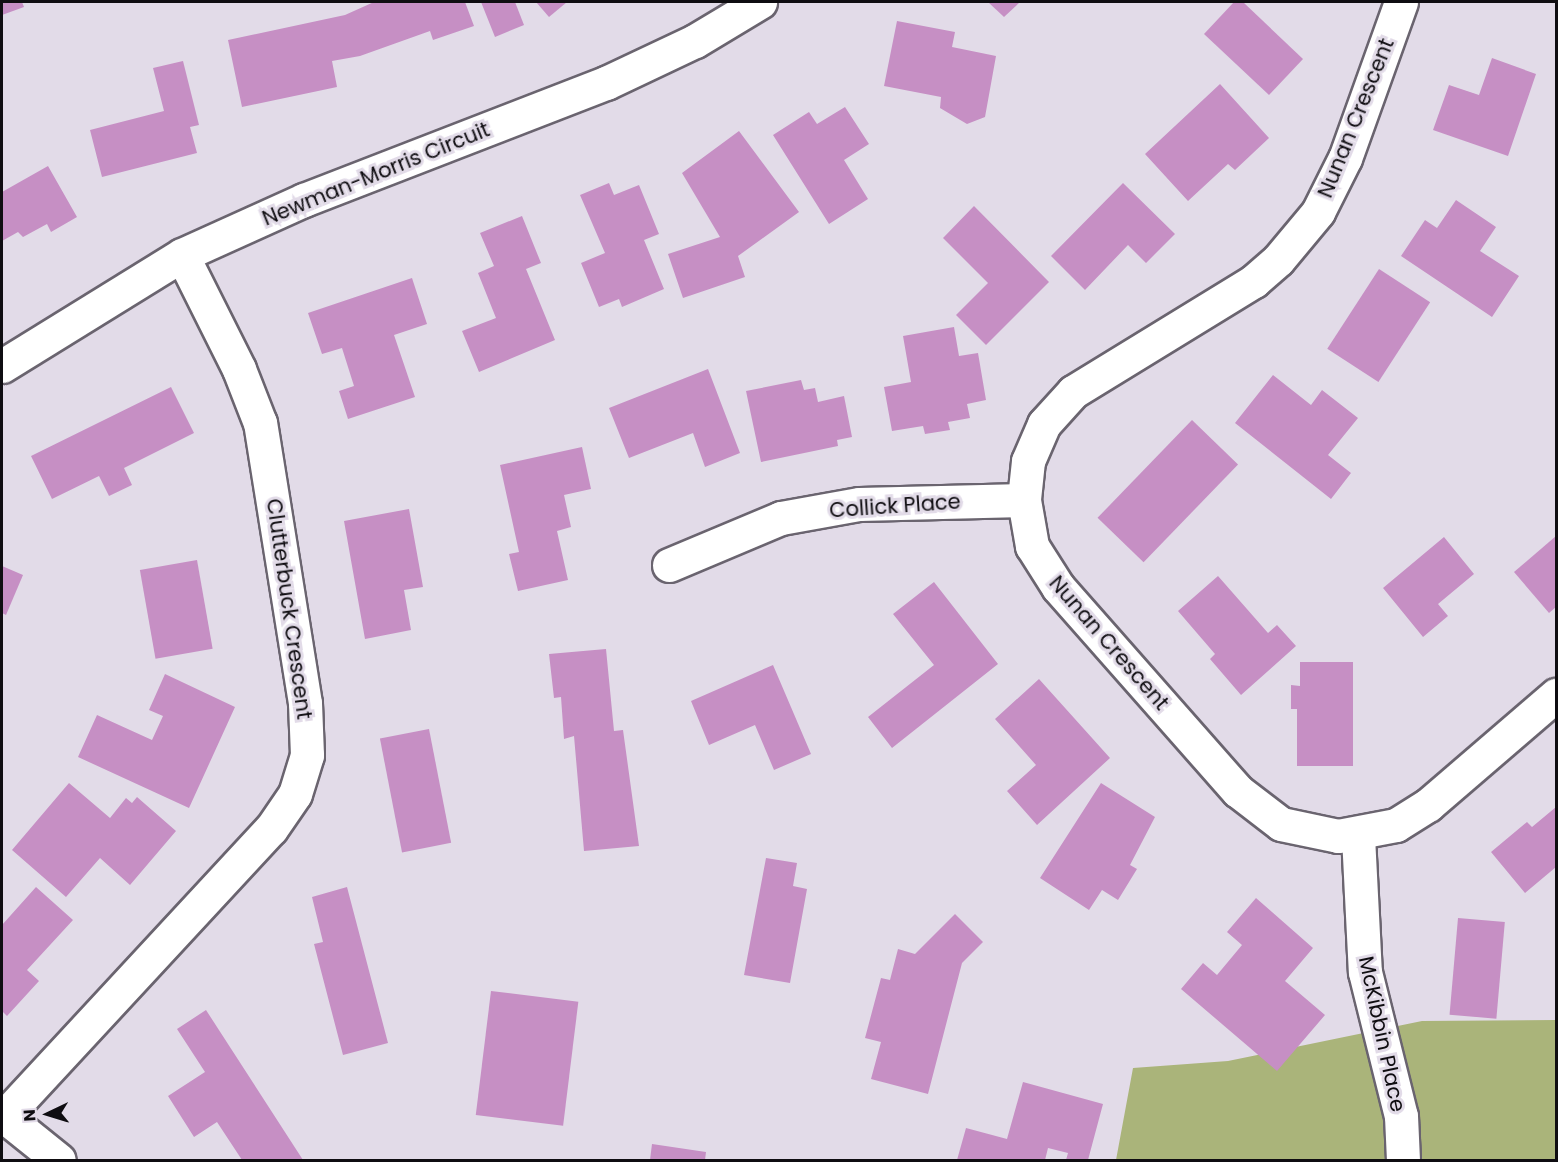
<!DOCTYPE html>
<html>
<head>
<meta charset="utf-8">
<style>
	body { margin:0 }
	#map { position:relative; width:1558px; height:1162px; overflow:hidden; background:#e2dbe8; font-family:Poppins,sans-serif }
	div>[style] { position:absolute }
	.green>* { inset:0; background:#aab47a }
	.building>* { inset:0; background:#c68fc4; transform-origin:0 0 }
	.roads { filter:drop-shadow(2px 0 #6a646f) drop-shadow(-2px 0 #6a646f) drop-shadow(0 2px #6a646f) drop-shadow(0 -2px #6a646f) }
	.minor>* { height:33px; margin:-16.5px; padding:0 16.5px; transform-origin:16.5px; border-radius:16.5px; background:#fff }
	span { translate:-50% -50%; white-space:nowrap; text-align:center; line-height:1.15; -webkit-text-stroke:6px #e2dbe8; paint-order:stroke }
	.street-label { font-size:21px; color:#0f0d11 }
	.frame { position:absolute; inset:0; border:3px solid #0f0d11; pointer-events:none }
	.north { position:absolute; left:18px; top:1084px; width:60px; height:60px; -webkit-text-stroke:4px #e2dbe8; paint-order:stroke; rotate:266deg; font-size:16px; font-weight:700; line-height:24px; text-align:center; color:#0f0d11 }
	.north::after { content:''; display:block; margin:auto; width:21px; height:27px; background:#0f0d11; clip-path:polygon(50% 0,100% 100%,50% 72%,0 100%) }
</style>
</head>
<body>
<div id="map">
	<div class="green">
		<i style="clip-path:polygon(1556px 1020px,1556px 1160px,1116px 1160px,1133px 1068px,1228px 1061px,1422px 1021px)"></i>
	</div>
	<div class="building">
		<i style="clip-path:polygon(2px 2px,22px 2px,24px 7px,2px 15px)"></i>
		<i style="clip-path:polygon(374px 2px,465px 2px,474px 26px,433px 40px,430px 31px,360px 56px,332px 61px,337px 87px,242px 107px,228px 40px,345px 15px)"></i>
		<i style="clip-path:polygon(481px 2px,515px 2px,524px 25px,495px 37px)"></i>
		<i style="clip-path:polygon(536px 2px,567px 2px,549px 17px)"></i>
		<i style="clip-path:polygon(988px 2px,1020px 2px,1004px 17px)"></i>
		<i style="clip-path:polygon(1234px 2px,1243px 2px,1303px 59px,1269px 95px,1204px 34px)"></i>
		<i style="clip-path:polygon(897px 21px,955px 32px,952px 47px,996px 56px,985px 117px,967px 124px,940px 108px,941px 97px,884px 86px)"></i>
		<i style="clip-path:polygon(1492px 58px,1536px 74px,1508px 156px,1433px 130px,1449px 85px,1479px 95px)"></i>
		<i style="clip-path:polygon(183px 61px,199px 125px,190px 127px,197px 153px,102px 177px,90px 130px,164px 111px,153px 68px)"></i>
		<i style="clip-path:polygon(1220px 84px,1269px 138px,1235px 170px,1228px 164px,1188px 201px,1145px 154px)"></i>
		<i style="clip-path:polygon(845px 107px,869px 144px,844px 160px,868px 199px,829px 224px,773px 135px,809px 112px,817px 124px)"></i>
		<i style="clip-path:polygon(739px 131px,799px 212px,738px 256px,745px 277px,683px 298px,668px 254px,720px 237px,682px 173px)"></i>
		<i style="clip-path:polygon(48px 166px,77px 217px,51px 232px,47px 224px,23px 237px,18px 232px,2px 241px,2px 192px)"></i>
		<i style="clip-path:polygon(609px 183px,614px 195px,639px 185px,659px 234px,644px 240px,664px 289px,622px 307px,619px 299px,599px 307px,581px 263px,605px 253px,580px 195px)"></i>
		<i style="clip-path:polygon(1123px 183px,1175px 234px,1146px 263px,1128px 245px,1085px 290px,1051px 256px)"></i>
		<i style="clip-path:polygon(1456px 200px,1496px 227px,1480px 251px,1519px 276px,1492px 317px,1401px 256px,1425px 220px,1437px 228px)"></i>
		<i style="clip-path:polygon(974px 206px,1049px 282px,986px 345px,956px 315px,988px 283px,943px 238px)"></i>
		<i style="clip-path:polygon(522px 216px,541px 263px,526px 269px,555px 340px,479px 372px,462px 331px,496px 318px,478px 273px,494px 266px,480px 233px)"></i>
		<i style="left:1379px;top:269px;width:61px;height:95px;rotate:33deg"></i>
		<i style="clip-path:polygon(412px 278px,427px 324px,394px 335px,415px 397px,348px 419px,339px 391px,354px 386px,342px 348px,322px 354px,308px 313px)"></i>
		<i style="clip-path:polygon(954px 327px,959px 356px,978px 353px,986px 400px,967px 404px,970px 418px,948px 422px,950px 430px,925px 434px,923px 426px,892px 431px,884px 387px,911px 382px,903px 336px)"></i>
		<i style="clip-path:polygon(708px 369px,740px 453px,705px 467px,693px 433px,629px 458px,609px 408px)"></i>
		<i style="clip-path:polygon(1273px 375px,1311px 405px,1322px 390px,1358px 418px,1328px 455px,1351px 473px,1331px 499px,1235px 423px)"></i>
		<i style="clip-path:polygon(801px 380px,804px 390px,815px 388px,818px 402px,844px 396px,852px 437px,837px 440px,838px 446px,761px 462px,746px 391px)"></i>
		<i style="clip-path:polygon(171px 387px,194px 433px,124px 468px,132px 485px,109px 496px,99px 476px,52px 499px,31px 456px)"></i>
		<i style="left:1192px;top:420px;width:64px;height:136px;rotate:44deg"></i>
		<i style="clip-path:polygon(582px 447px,591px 489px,564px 495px,571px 527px,557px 531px,568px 580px,518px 591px,509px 554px,519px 552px,500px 465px)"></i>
		<i style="clip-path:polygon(409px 509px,423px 587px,404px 590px,411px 630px,365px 639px,344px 521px)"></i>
		<i style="clip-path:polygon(1556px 536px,1556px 607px,1549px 613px,1514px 572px)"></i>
		<i style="clip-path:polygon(1444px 537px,1474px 574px,1438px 604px,1448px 616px,1423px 637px,1383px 588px)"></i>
		<i style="left:197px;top:560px;width:90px;height:58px;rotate:80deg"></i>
		<i style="clip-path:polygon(2px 566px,23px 575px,6px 615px,2px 613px)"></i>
		<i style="clip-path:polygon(1218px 576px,1268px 633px,1277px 625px,1296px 646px,1241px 695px,1210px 659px,1215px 654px,1178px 611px)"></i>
		<i style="clip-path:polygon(934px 582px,998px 664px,892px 748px,868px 717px,934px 665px,893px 614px)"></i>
		<i style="clip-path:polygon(606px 649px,614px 731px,623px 730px,639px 846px,584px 851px,574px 736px,564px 739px,561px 697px,554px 698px,549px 654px)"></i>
		<i style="clip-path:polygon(1300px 662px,1353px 662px,1353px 766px,1297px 766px,1297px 709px,1291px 709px,1291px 685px,1300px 686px)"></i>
		<i style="clip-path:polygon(773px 665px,811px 754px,774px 770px,755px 725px,709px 745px,691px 701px)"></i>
		<i style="clip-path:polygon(165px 674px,235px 707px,189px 808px,78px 757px,97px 715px,152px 740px,163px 716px,149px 710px)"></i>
		<i style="clip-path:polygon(1039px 679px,1110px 758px,1037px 825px,1007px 791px,1036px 765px,995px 719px)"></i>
		<i style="left:429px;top:729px;width:116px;height:50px;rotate:79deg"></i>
		<i style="clip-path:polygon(69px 783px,110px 818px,126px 798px,132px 803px,137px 797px,176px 831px,130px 885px,100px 858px,66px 897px,12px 850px)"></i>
		<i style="clip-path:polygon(1101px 783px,1155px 817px,1130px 865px,1137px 869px,1118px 900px,1102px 890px,1089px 910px,1040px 878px)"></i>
		<i style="clip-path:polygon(1556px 807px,1556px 867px,1525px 893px,1491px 852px,1527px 822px,1532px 827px)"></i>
		<i style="clip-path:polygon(766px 858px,797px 863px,793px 886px,807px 889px,790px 983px,744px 975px)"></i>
		<i style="clip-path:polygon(36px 887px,73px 920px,27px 970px,39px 981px,7px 1016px,2px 1011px,2px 925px)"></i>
		<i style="clip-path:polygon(347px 887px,388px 1043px,343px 1055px,314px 944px,323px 942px,312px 897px)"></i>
		<i style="clip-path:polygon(1256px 898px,1313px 948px,1285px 981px,1325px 1015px,1277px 1071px,1181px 989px,1203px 963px,1217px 975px,1242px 945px,1227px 932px)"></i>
		<i style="clip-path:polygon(955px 914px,983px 942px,962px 963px,928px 1094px,871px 1079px,881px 1042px,865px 1038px,881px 978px,890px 980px,898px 949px,915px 954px)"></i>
		<i style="left:1458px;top:918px;width:47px;height:97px;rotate:5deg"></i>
		<i style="left:491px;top:991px;width:88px;height:125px;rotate:7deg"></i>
		<i style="clip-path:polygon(206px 1010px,303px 1160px,242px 1160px,217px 1122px,194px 1137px,168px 1096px,205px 1072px,177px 1029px)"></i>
		<i style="clip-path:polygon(1023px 1082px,1103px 1104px,1088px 1160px,1066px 1160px,1068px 1153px,1048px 1148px,1045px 1160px,957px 1160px,966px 1128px,1007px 1139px)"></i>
		<i style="clip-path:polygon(652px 1144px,706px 1152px,705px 1160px,650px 1160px)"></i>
	</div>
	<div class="roads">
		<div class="minor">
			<i style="left:1401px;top:2px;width:166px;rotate:109.7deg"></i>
			<i style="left:1345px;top:158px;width:60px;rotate:116.6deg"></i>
			<i style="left:1318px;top:212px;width:62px;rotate:129.8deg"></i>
			<i style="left:1278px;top:260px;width:32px;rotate:139deg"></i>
			<i style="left:1254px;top:281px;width:212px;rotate:148.5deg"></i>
			<i style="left:1073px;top:392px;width:43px;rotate:132.2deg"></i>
			<i style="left:1044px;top:424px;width:40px;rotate:113.4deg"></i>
			<i style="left:1028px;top:461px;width:39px;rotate:96deg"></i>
			<i style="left:1024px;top:500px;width:47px;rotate:80.1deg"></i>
			<i style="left:1032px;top:546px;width:49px;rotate:57.6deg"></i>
			<i style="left:1058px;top:587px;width:272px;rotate:48.6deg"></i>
			<i style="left:1238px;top:791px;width:54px;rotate:37.5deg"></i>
			<i style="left:1281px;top:824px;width:58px;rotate:11.9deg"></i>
			<i style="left:1338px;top:836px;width:59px;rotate:-10.7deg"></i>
			<i style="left:1396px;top:825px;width:38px;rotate:-32deg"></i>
			<i style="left:1428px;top:805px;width:169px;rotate:-40.7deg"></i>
			<i style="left:2px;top:366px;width:211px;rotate:-31.7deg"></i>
			<i style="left:182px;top:255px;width:134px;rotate:-24.3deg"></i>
			<i style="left:304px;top:200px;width:324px;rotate:-21.2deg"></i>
			<i style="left:606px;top:83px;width:98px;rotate:-25.3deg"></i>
			<i style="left:695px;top:41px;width:76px;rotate:-31deg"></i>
			<i style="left:669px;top:565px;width:121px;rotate:-22.8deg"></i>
			<i style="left:781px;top:518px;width:79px;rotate:-10.2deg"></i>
			<i style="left:859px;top:504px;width:165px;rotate:-1.4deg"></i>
			<i style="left:1358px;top:836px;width:136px;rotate:87.1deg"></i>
			<i style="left:1365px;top:972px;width:148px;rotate:76deg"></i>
			<i style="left:1401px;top:1116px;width:44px;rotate:87.4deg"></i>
			<i style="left:4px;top:1116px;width:70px;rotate:38.7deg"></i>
			<i style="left:2px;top:1119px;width:396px;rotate:-47.2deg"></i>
			<i style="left:271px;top:829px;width:42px;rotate:-55.6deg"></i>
			<i style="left:295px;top:794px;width:41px;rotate:-72.9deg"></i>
			<i style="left:307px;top:755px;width:52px;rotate:-92.2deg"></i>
			<i style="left:305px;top:703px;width:284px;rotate:-99.1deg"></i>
			<i style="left:260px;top:423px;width:58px;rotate:-111.3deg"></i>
			<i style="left:239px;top:369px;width:127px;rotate:-116.6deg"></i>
		</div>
	</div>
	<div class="street-label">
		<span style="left:1356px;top:118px;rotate:-68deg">Nunan Crescent</span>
		<span style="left:376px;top:174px;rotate:-22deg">Newman-Morris Circuit</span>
		<span style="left:895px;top:506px;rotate:-4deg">Collick Place</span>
		<span style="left:289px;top:609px;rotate:82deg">Clutterbuck Crescent</span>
		<span style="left:1109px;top:643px;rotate:49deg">Nunan Crescent</span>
		<span style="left:1382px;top:1034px;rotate:78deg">McKibbin Place</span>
	</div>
	<div class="frame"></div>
	<div class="north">N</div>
</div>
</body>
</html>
